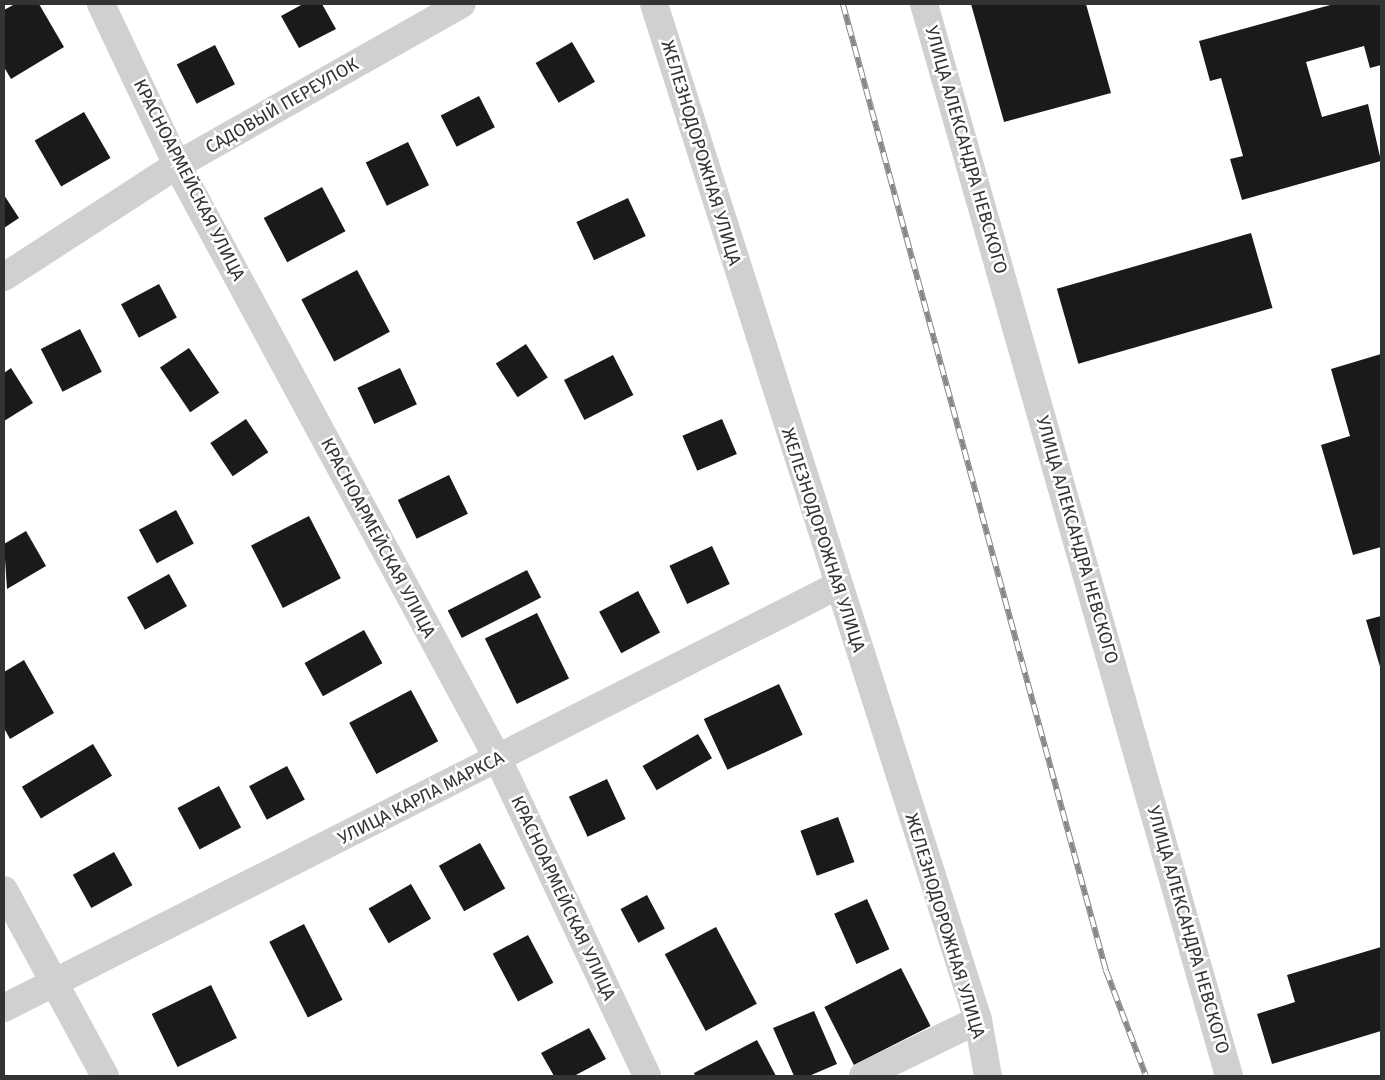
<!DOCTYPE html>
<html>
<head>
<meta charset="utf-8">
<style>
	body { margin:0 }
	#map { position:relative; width:1385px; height:1080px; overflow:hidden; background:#fff; font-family:"Fira Sans",sans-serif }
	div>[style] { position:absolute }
	.building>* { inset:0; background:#1a1a1a; transform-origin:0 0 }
	.minor>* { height:28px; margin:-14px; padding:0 14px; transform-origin:14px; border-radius:14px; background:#d0d0d0 }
	.rail>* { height:5.5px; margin-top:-2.75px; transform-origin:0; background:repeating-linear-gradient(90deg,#fff 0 11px,#888 0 22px); box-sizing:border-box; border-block:1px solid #888 }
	span { translate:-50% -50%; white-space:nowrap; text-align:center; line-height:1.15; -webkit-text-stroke:5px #fff; paint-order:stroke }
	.street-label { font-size:18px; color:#333 }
	.frame { position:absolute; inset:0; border:5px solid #333; pointer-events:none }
</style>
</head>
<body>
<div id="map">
	<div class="building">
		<i style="clip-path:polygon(15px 4px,39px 4px,64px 47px,11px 79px,4px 67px,4px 10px)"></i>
		<i style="clip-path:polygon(303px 4px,322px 4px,336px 29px,299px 48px,281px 16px)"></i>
		<i style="clip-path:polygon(971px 4px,1086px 4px,1111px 93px,1004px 122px)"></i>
		<i style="clip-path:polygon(1334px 4px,1381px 4px,1381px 65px,1370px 68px,1364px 46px,1306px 62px,1322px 117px,1368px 104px,1381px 161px,1242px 200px,1230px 159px,1243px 156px,1221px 78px,1210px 81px,1199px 41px)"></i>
		<i style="left:572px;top:42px;width:46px;height:42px;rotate:60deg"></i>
		<i style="left:215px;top:45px;width:44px;height:43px;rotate:63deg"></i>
		<i style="left:479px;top:96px;width:35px;height:43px;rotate:63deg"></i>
		<i style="left:84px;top:112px;width:53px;height:57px;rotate:60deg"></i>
		<i style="left:408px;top:142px;width:48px;height:47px;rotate:64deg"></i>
		<i style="left:322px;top:187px;width:50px;height:66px;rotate:62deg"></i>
		<i style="clip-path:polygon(4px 195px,19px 218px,4px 228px)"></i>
		<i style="left:628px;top:198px;width:42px;height:57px;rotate:65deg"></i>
		<i style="left:1251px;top:233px;width:78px;height:202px;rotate:74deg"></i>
		<i style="left:357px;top:270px;width:70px;height:63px;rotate:62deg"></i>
		<i style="left:159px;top:284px;width:38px;height:43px;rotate:62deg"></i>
		<i style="left:80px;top:329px;width:48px;height:44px;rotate:63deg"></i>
		<i style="left:526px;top:344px;width:40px;height:36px;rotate:57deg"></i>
		<i style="left:189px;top:348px;width:54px;height:35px;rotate:56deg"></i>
		<i style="clip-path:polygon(1381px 354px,1381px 547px,1353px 555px,1321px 445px,1350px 436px,1331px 369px)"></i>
		<i style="left:613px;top:355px;width:45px;height:55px;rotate:63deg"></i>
		<i style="clip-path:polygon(11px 368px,33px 403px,4px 421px,4px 373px)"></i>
		<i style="left:400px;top:368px;width:40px;height:47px;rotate:65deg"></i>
		<i style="left:246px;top:419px;width:40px;height:43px;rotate:56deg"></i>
		<i style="left:722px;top:419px;width:38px;height:43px;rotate:67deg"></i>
		<i style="left:449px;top:475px;width:43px;height:57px;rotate:64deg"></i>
		<i style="left:176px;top:510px;width:38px;height:42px;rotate:62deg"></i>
		<i style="left:309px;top:516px;width:70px;height:65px;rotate:63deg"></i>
		<i style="clip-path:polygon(26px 531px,46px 566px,7px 589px,4px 544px)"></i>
		<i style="left:712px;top:546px;width:42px;height:47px;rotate:65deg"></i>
		<i style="left:527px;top:570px;width:31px;height:89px;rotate:63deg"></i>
		<i style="left:169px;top:574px;width:37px;height:48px;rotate:61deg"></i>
		<i style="left:638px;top:591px;width:47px;height:44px;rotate:62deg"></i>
		<i style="left:537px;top:613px;width:73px;height:58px;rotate:64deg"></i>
		<i style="clip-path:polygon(1381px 616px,1381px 670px,1366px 620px)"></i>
		<i style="left:364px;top:630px;width:38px;height:68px;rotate:61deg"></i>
		<i style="clip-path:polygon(24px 660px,54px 713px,10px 739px,4px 728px,4px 672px)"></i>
		<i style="left:779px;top:684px;width:56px;height:83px;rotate:65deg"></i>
		<i style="left:411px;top:690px;width:58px;height:70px;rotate:62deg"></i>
		<i style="left:698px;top:734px;width:28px;height:64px;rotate:60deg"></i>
		<i style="left:93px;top:744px;width:37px;height:83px;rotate:59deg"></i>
		<i style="left:287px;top:766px;width:38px;height:43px;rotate:62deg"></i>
		<i style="left:607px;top:779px;width:44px;height:42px;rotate:65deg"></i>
		<i style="left:219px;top:786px;width:47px;height:47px;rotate:62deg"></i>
		<i style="left:838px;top:817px;width:48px;height:40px;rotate:70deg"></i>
		<i style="left:480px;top:843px;width:52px;height:47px;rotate:61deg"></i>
		<i style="left:114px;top:852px;width:38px;height:47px;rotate:61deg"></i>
		<i style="left:411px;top:884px;width:40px;height:49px;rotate:60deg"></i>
		<i style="left:647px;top:895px;width:38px;height:30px;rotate:62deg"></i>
		<i style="left:867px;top:899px;width:55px;height:36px;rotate:66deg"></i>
		<i style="left:304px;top:924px;width:85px;height:39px;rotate:63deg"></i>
		<i style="left:716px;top:927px;width:87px;height:58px;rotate:62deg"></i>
		<i style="left:528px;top:935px;width:54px;height:40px;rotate:62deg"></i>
		<i style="clip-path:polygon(1381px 947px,1381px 1031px,1272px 1064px,1257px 1014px,1295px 1002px,1287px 975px)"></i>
		<i style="left:901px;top:968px;width:65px;height:86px;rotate:63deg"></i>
		<i style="left:211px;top:985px;width:59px;height:66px;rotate:64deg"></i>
		<i style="clip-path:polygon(814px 1011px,837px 1064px,809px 1076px,794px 1076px,773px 1028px)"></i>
		<i style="clip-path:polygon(589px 1028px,606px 1059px,574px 1076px,554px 1076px,541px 1053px)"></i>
		<i style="clip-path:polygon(757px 1040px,776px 1076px,695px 1076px,694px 1073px)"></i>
	</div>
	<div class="minor">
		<i style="left:101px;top:4px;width:178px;rotate:64.7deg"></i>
		<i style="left:177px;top:165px;width:675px;rotate:61.61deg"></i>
		<i style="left:498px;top:759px;width:350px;rotate:64.8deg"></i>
		<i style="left:654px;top:4px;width:1066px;rotate:72.31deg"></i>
		<i style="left:978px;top:1020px;width:57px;rotate:79.9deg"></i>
		<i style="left:924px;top:4px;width:1115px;rotate:74.12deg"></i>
		<i style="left:4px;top:277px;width:206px;rotate:-32.9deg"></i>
		<i style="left:177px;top:165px;width:327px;rotate:-29.5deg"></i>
		<i style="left:4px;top:890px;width:212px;rotate:61.5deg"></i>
		<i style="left:4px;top:1008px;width:934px;rotate:-26.87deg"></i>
		<i style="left:863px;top:1076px;width:128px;rotate:-26deg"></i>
	</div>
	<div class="rail">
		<i style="left:843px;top:4px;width:1001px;rotate:74.77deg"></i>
		<i style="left:1106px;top:970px;width:113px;rotate:69.3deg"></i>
	</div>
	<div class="street-label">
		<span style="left:282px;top:106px;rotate:-30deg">САДОВЫЙ ПЕРЕУЛОК</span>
		<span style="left:966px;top:150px;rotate:74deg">УЛИЦА АЛЕКСАНДРА НЕВСКОГО</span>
		<span style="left:701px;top:153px;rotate:73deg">ЖЕЛЕЗНОДОРОЖНАЯ УЛИЦА</span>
		<span style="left:189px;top:180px;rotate:63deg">КРАСНОАРМЕЙСКАЯ УЛИЦА</span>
		<span style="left:378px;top:538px;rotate:62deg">КРАСНОАРМЕЙСКАЯ УЛИЦА</span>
		<span style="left:823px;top:540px;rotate:72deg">ЖЕЛЕЗНОДОРОЖНАЯ УЛИЦА</span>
		<span style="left:1077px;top:540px;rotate:74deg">УЛИЦА АЛЕКСАНДРА НЕВСКОГО</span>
		<span style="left:421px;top:798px;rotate:-27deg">УЛИЦА КАРЛА МАРКСА</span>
		<span style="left:563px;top:898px;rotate:65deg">КРАСНОАРМЕЙСКАЯ УЛИЦА</span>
		<span style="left:945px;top:926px;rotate:73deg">ЖЕЛЕЗНОДОРОЖНАЯ УЛИЦА</span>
		<span style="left:1188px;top:930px;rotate:74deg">УЛИЦА АЛЕКСАНДРА НЕВСКОГО</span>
	</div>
	<div class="frame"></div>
</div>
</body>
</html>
